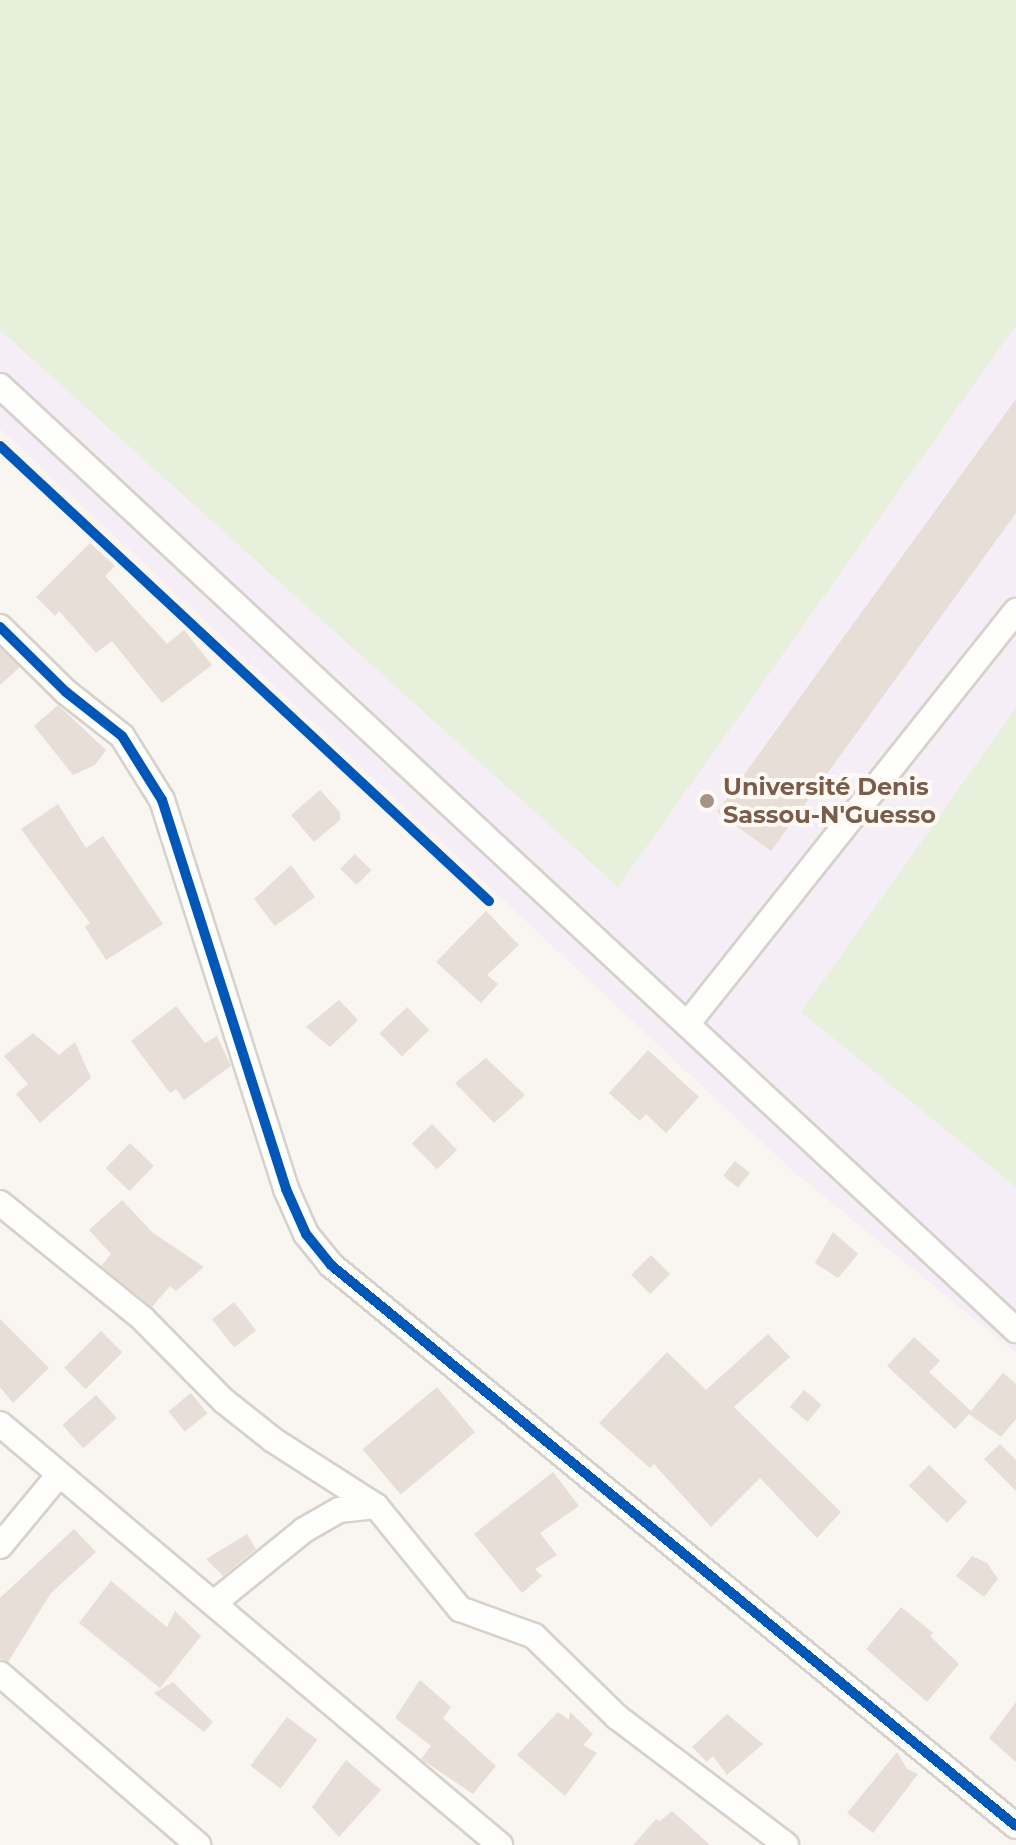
<!DOCTYPE html>
<html>
<head>
<meta charset="utf-8">
<style>
	body { margin:0 }
	#map { position:relative; width:1016px; height:1845px; overflow:hidden; background:#f9f5f0; font-family:Montserrat,sans-serif }
	div>[style] { position:absolute }
	.education>* { inset:0; background:#f6eef6 }
	.green>* { inset:0; background:#e7f0db }
	.building>* { inset:0; background:#e6ded7; transform-origin:0 0 }
	.roads { filter:drop-shadow(2px 0 #d7d1cb) drop-shadow(-2px 0 #d7d1cb) drop-shadow(0 2px #d7d1cb) drop-shadow(0 -2px #d7d1cb) }
	.street>* { height:24px; margin:-12px; padding:0 12px; transform-origin:12px; border-radius:12px; background:#fefefd }
	.cycleway>* { height:10px; margin:-5px; padding:0 5px; transform-origin:5px; border-radius:5px; background:#0057b8 }
	.dots>* { width:22px; height:22px; translate:-50% -50%; box-sizing:border-box; border:4px solid #fffaf3; border-radius:50% }
	span { translate:-50% -50%; white-space:nowrap; text-align:center; line-height:1.15; -webkit-text-stroke:8px #fffaf3; paint-order:stroke }
	.poi-label { font-size:24px; color:#7a5c4d; font-weight:700 }
	.left { translate:0 -50%; text-align:left }
</style>
</head>
<body>
<div id="map">
	<div class="education">
		<i style="clip-path:polygon(0 0,1016px 0,1016px 1353px,794px 1172px,0 429px)"></i>
	</div>
	<div class="green">
		<i style="clip-path:polygon(0 0,1016px 0,1016px 325px,618px 887px,0 330px)"></i>
		<i style="clip-path:polygon(1016px 708px,1016px 1187px,801px 1012px)"></i>
	</div>
	<div class="building">
		<i style="clip-path:polygon(1016px 399px,1016px 513px,771px 851px,717px 812px)"></i>
		<i style="clip-path:polygon(90px 543px,115px 566px,105px 576px,167px 644px,184px 630px,212px 665px,162px 703px,112px 641px,96px 653px,59px 611px,55px 616px,36px 597px)"></i>
		<i style="clip-path:polygon(0 648px,20px 667px,0 685px)"></i>
		<i style="clip-path:polygon(58px 705px,106px 750px,95px 765px,73px 775px,34px 726px)"></i>
		<i style="clip-path:polygon(320px 790px,340px 812px,340px 820px,314px 842px,291px 815px)"></i>
		<i style="clip-path:polygon(58px 804px,86px 848px,103px 836px,163px 924px,106px 960px,85px 927px,90px 923px,21px 829px)"></i>
		<i style="left:355px;top:854px;width:23px;height:21px;rotate:45deg"></i>
		<i style="clip-path:polygon(291px 865px,315px 897px,275px 926px,254px 899px)"></i>
		<i style="clip-path:polygon(486px 911px,519px 945px,487px 975px,498px 984px,481px 1003px,436px 962px)"></i>
		<i style="clip-path:polygon(339px 1000px,358px 1020px,330px 1047px,306px 1027px)"></i>
		<i style="clip-path:polygon(176px 1006px,205px 1043px,217px 1036px,231px 1066px,184px 1100px,176px 1089px,170px 1093px,131px 1041px)"></i>
		<i style="left:407px;top:1007px;width:32px;height:38px;rotate:46deg"></i>
		<i style="clip-path:polygon(33px 1033px,59px 1055px,75px 1042px,91px 1078px,40px 1123px,16px 1094px,28px 1084px,4px 1056px)"></i>
		<i style="clip-path:polygon(648px 1050px,699px 1097px,666px 1133px,646px 1114px,640px 1121px,609px 1093px)"></i>
		<i style="clip-path:polygon(486px 1058px,525px 1095px,494px 1123px,455px 1083px)"></i>
		<i style="left:432px;top:1124px;width:36px;height:28px;rotate:46deg"></i>
		<i style="left:130px;top:1143px;width:33px;height:35px;rotate:44deg"></i>
		<i style="left:735px;top:1161px;width:19px;height:19px;rotate:39deg"></i>
		<i style="clip-path:polygon(122px 1200px,153px 1233px,204px 1267px,176px 1291px,170px 1286px,152px 1307px,101px 1266px,111px 1254px,89px 1230px)"></i>
		<i style="clip-path:polygon(833px 1232px,858px 1254px,838px 1278px,815px 1263px)"></i>
		<i style="left:651px;top:1255px;width:27px;height:28px;rotate:45deg"></i>
		<i style="left:234px;top:1302px;width:36px;height:28px;rotate:52deg"></i>
		<i style="clip-path:polygon(0 1319px,49px 1368px,13px 1403px,0 1387px)"></i>
		<i style="left:101px;top:1331px;width:30px;height:52px;rotate:45deg"></i>
		<i style="clip-path:polygon(768px 1334px,790px 1357px,734px 1407px,841px 1512px,817px 1538px,760px 1478px,711px 1527px,654px 1464px,650px 1468px,599px 1423px,667px 1352px,706px 1390px)"></i>
		<i style="clip-path:polygon(914px 1337px,940px 1361px,929px 1372px,971px 1411px,1003px 1373px,1016px 1384px,1016px 1419px,1001px 1437px,969px 1414px,955px 1429px,887px 1366px)"></i>
		<i style="left:437px;top:1387px;width:59px;height:97px;rotate:50deg"></i>
		<i style="left:804px;top:1390px;width:23px;height:22px;rotate:40deg"></i>
		<i style="left:191px;top:1393px;width:26px;height:29px;rotate:51deg"></i>
		<i style="left:96px;top:1395px;width:31px;height:45px;rotate:48deg"></i>
		<i style="clip-path:polygon(1000px 1444px,1016px 1460px,1016px 1491px,984px 1459px)"></i>
		<i style="left:929px;top:1465px;width:53px;height:29px;rotate:44deg"></i>
		<i style="clip-path:polygon(553px 1472px,579px 1506px,540px 1533px,557px 1555px,535px 1569px,542px 1576px,522px 1593px,474px 1534px)"></i>
		<i style="clip-path:polygon(74px 1529px,96px 1552px,51px 1593px,8px 1662px,0 1659px,0 1598px)"></i>
		<i style="clip-path:polygon(247px 1534px,256px 1549px,223px 1576px,206px 1559px)"></i>
		<i style="clip-path:polygon(972px 1556px,987px 1563px,998px 1579px,984px 1597px,956px 1576px)"></i>
		<i style="clip-path:polygon(111px 1581px,167px 1627px,175px 1611px,201px 1636px,160px 1688px,79px 1623px)"></i>
		<i style="clip-path:polygon(901px 1607px,933px 1633px,930px 1636px,959px 1664px,927px 1702px,866px 1649px)"></i>
		<i style="clip-path:polygon(420px 1680px,451px 1707px,443px 1718px,496px 1766px,473px 1794px,421px 1759px,431px 1746px,395px 1718px)"></i>
		<i style="clip-path:polygon(173px 1682px,213px 1722px,204px 1732px,154px 1693px)"></i>
		<i style="clip-path:polygon(1016px 1702px,1016px 1762px,989px 1738px)"></i>
		<i style="clip-path:polygon(558px 1712px,569px 1720px,570px 1712px,593px 1734px,583px 1745px,597px 1753px,565px 1796px,517px 1755px)"></i>
		<i style="clip-path:polygon(727px 1714px,763px 1744px,727px 1775px,713px 1756px,707px 1762px,692px 1747px)"></i>
		<i style="left:287px;top:1717px;width:38px;height:61px;rotate:37deg"></i>
		<i style="clip-path:polygon(897px 1752px,907px 1769px,918px 1774px,873px 1833px,847px 1813px)"></i>
		<i style="clip-path:polygon(346px 1760px,381px 1790px,339px 1837px,312px 1807px)"></i>
		<i style="clip-path:polygon(672px 1811px,710px 1845px,633px 1845px,656px 1819px,660px 1821px)"></i>
	</div>
	<div class="roads">
		<div class="street">
			<i style="left:0;top:386px;width:1387px;rotate:42.9deg"></i>
			<i style="left:0;top:627px;width:93px;rotate:44.6deg"></i>
			<i style="left:66px;top:692px;width:71px;rotate:38.2deg"></i>
			<i style="left:122px;top:736px;width:75px;rotate:58deg"></i>
			<i style="left:162px;top:800px;width:408px;rotate:72.3deg"></i>
			<i style="left:286px;top:1189px;width:49px;rotate:66deg"></i>
			<i style="left:306px;top:1234px;width:40px;rotate:51deg"></i>
			<i style="left:331px;top:1265px;width:885px;rotate:39.32deg"></i>
			<i style="left:688px;top:1023px;width:527px;rotate:-51.48deg"></i>
			<i style="left:0;top:1203px;width:184px;rotate:39deg"></i>
			<i style="left:143px;top:1319px;width:115px;rotate:45.4deg"></i>
			<i style="left:224px;top:1401px;width:63px;rotate:38.5deg"></i>
			<i style="left:273px;top:1440px;width:122px;rotate:32.7deg"></i>
			<i style="left:376px;top:1506px;width:133px;rotate:50.8deg"></i>
			<i style="left:460px;top:1609px;width:79px;rotate:20deg"></i>
			<i style="left:534px;top:1636px;width:116px;rotate:44.3deg"></i>
			<i style="left:617px;top:1717px;width:212px;rotate:37.1deg"></i>
			<i style="left:0;top:1424px;width:654px;rotate:40.1deg"></i>
			<i style="left:0;top:1546px;width:91px;rotate:-50.4deg"></i>
			<i style="left:214px;top:1603px;width:116px;rotate:-39deg"></i>
			<i style="left:304px;top:1530px;width:40px;rotate:-29.7deg"></i>
			<i style="left:339px;top:1510px;width:37px;rotate:-6deg"></i>
			<i style="left:0;top:1674px;width:262px;rotate:40.8deg"></i>
		</div>
	</div>
	<div class="cycleway">
		<i style="left:0;top:446px;width:668px;rotate:42.94deg"></i>
		<i style="left:0;top:627px;width:93px;rotate:44.6deg"></i>
		<i style="left:66px;top:692px;width:71px;rotate:38.2deg"></i>
		<i style="left:122px;top:736px;width:75px;rotate:58deg"></i>
		<i style="left:162px;top:800px;width:408px;rotate:72.3deg"></i>
		<i style="left:286px;top:1189px;width:49px;rotate:66deg"></i>
		<i style="left:306px;top:1234px;width:40px;rotate:51deg"></i>
		<i style="left:331px;top:1265px;width:885px;rotate:39.32deg"></i>
	</div>
	<div class="dots">
		<i style="left:707px;top:801px;background:#a69286"></i>
	</div>
	<div class="poi-label">
		<span class="left" style="left:723px;top:801px">Université Denis<br>Sassou-N'Guesso</span>
	</div>
</div>
</body>
</html>
